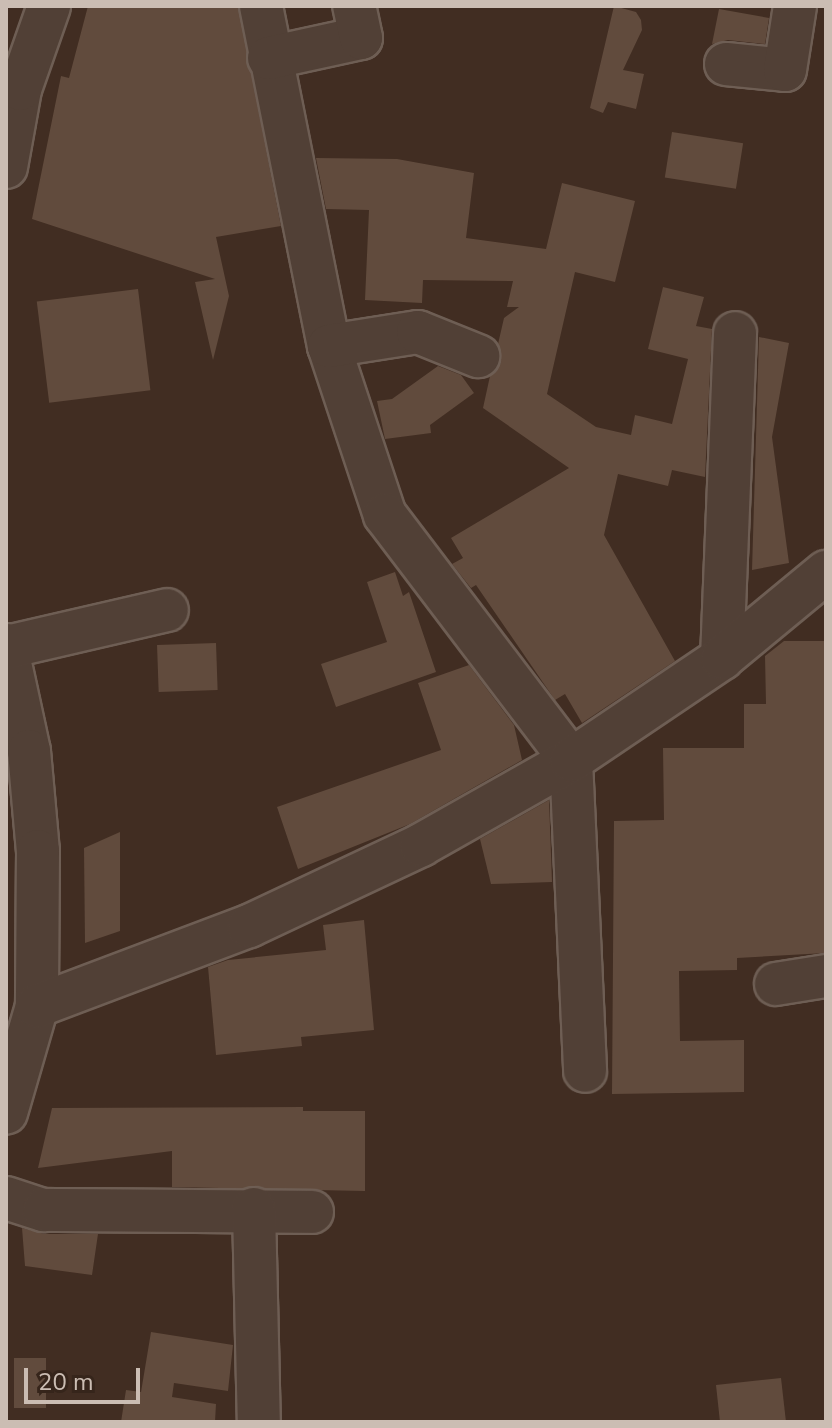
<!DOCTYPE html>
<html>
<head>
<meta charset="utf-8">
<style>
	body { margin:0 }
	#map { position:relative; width:832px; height:1428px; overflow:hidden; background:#412d22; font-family:"Nunito Sans",sans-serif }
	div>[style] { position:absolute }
	.building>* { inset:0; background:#614b3d; transform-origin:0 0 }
	.roads { filter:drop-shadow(2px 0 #6e5e54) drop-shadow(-2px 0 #6e5e54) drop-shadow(0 2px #6e5e54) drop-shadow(0 -2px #6e5e54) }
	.minor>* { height:42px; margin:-21px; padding:0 21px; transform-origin:21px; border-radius:21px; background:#514036 }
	span { translate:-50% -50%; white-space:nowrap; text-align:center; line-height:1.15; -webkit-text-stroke:8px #36251b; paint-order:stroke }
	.frame { position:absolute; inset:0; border:8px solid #cbbdb3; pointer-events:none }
	.scale { position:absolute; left:24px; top:1368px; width:116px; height:36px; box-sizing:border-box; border:4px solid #cbbdb3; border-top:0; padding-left:10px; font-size:24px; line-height:28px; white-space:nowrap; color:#cbbdb3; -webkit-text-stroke:6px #36251b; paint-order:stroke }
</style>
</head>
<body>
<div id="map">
	<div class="building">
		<i style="clip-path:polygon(88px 6px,238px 6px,281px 226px,216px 237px,229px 296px,213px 360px,195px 282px,215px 279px,32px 219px,61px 76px,69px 78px)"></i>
		<i style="clip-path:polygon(614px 6px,636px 12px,641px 20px,642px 30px,623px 70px,644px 74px,636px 109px,608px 102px,603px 113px,590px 108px)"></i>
		<i style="clip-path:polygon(719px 9px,769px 18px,765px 44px,728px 40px,712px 44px)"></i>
		<i style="left:672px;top:132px;width:72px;height:46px;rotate:9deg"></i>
		<i style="clip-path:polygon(316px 158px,397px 159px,474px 173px,466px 238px,546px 249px,562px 183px,635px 201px,615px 282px,575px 272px,547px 394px,596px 427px,631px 435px,635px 415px,672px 424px,688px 359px,648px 349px,663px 287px,704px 297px,696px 326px,712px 329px,705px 477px,672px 470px,668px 486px,618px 474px,604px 535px,675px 661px,582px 723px,565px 694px,555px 700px,476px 585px,471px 588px,452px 564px,463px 558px,451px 538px,569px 468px,483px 408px,490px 376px,500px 364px,498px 344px,504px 318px,519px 307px,507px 307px,513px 281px,423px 280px,422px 303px,365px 300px,369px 210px,326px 209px)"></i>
		<i style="left:138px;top:289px;width:102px;height:102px;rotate:83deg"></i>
		<i style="clip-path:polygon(759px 337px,789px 343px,772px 437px,789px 563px,752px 570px)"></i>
		<i style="clip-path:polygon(438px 366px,461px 375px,474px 393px,430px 425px,431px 433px,385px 439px,377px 401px,392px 399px)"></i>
		<i style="clip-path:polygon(395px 572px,403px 596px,409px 592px,436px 672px,336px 707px,321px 664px,387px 642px,367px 582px)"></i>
		<i style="clip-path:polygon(784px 641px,826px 641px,826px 953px,737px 958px,737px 970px,679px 971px,680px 1041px,744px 1040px,744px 1092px,612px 1094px,614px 821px,664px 820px,663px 748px,744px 748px,744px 704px,766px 704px,765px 656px)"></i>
		<i style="left:216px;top:643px;width:47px;height:59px;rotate:88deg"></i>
		<i style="clip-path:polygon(469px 665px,514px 725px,522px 760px,410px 824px,298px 869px,277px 807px,441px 750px,418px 683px)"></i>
		<i style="clip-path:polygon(549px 800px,552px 882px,491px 884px,480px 839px)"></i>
		<i style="clip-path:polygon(120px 832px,120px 931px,85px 943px,84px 848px)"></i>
		<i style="clip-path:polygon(364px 920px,374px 1030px,301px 1037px,302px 1046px,216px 1055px,208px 967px,228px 960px,326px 950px,323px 925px)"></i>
		<i style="clip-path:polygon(303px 1107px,303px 1111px,365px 1111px,365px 1191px,172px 1187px,172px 1151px,38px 1168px,52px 1108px)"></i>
		<i style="clip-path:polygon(22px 1228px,44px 1234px,98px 1234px,92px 1275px,25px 1266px)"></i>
		<i style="clip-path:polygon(151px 1332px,233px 1345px,228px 1391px,174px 1383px,172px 1397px,216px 1404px,215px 1422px,121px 1422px,126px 1390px,141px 1392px)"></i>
		<i style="left:14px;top:1358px;width:32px;height:50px"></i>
		<i style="clip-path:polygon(781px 1378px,786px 1422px,720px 1422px,716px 1385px)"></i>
	</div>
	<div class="roads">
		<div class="minor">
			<i style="left:261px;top:6px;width:347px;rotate:78.7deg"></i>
			<i style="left:329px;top:346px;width:178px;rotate:71.7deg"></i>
			<i style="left:385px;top:515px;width:308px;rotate:52.8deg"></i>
			<i style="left:571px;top:760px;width:311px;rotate:87.4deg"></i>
			<i style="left:269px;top:58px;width:94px;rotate:-12.3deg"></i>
			<i style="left:361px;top:38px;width:33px;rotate:-102deg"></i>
			<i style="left:726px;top:64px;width:59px;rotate:5.8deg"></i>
			<i style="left:785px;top:70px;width:65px;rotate:-81.1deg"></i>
			<i style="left:6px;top:167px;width:79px;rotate:-79.8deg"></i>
			<i style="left:20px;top:89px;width:88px;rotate:-70.7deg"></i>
			<i style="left:329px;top:346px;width:90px;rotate:-8.9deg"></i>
			<i style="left:418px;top:332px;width:65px;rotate:21.8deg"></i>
			<i style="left:6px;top:645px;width:108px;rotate:77.8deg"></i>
			<i style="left:29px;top:751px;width:100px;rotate:84.9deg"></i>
			<i style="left:38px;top:851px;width:155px;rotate:90.4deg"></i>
			<i style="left:37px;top:1006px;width:111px;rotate:106.2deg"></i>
			<i style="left:7px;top:647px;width:164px;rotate:-13deg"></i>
			<i style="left:722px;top:658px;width:325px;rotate:-87.7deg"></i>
			<i style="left:776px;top:984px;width:51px;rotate:-9.1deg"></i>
			<i style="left:37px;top:1006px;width:227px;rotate:-20.7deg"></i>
			<i style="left:249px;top:926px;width:190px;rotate:-25.2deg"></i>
			<i style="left:421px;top:845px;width:172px;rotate:-29.5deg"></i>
			<i style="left:571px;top:760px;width:182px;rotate:-34deg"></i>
			<i style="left:722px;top:658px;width:135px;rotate:-39.6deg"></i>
			<i style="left:6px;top:1198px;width:40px;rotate:18deg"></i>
			<i style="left:44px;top:1210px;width:268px;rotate:0.4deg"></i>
			<i style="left:254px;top:1209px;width:213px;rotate:88.7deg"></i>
		</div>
	</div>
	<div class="frame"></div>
	<div class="scale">20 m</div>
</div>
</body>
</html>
